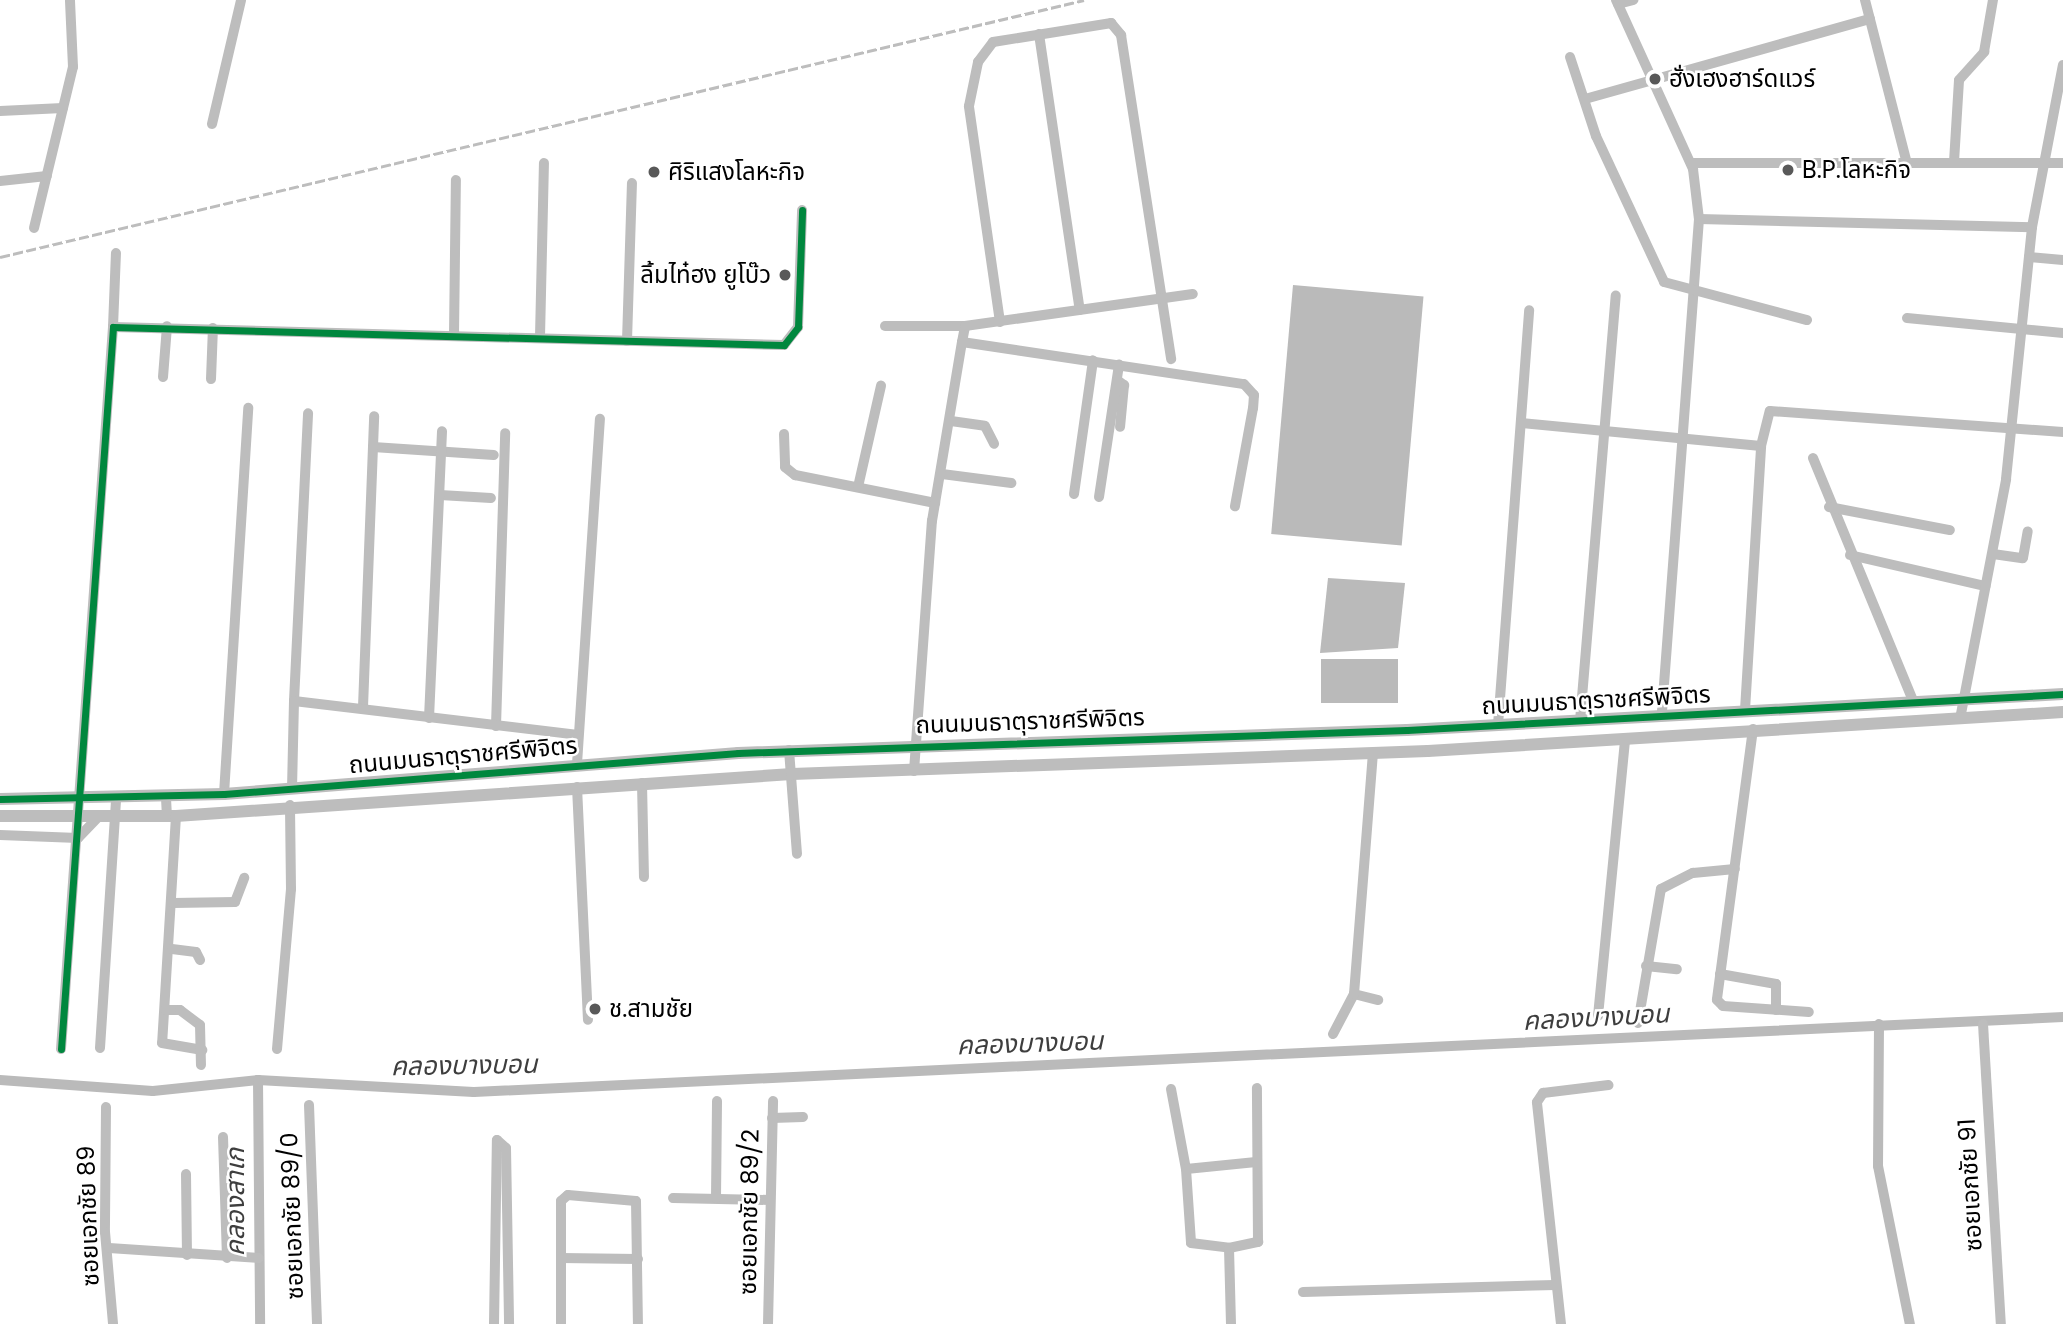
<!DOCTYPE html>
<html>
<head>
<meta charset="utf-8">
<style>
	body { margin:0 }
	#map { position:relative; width:2063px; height:1324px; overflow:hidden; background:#fff; font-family:Poppins,"Noto Sans Thai",sans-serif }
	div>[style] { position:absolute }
	.water>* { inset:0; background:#bababa; transform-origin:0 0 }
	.canal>* { height:10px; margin:-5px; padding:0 5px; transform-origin:5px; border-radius:5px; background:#bababa }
	.minor>* { height:10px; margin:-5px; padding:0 5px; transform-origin:5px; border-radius:5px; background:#bdbdbd }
	.tertiary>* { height:12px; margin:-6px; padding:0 6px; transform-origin:6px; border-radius:6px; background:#bdbdbd }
	.rail>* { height:2.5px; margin-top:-1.25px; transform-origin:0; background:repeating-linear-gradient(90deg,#bdbdbd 0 10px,transparent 0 13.5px) }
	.cycleway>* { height:7px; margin:-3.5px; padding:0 3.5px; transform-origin:3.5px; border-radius:3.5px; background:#00873e }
	.dots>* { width:19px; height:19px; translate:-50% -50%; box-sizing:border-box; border:4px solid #fff; border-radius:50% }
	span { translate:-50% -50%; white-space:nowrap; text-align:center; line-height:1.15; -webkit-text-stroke:5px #fff; paint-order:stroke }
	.poi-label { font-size:24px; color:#000 }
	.left { translate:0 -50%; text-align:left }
	.right { translate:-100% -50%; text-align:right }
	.street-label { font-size:24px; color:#000 }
	.water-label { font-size:26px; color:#3e3e3e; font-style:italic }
</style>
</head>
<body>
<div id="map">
	<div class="water">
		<i style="left:1293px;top:285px;width:131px;height:250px;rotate:5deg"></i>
		<i style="clip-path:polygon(1328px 578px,1405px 583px,1398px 648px,1320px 653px)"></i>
		<i style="left:1321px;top:659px;width:77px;height:44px"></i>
	</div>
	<div class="canal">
		<i style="left:1879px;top:1024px;width:142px;rotate:90.4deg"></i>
		<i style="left:1878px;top:1166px;width:161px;rotate:78.6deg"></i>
		<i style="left:0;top:1080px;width:153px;rotate:4.1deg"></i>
		<i style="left:153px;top:1091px;width:106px;rotate:-6deg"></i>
		<i style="left:258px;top:1080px;width:216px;rotate:3.2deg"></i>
		<i style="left:474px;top:1092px;width:1591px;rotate:-2.7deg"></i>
		<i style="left:258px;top:1080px;width:244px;rotate:89.5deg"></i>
	</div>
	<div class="minor">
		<i style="left:1616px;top:0;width:186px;rotate:65.5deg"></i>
		<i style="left:1693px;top:169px;width:50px;rotate:83.2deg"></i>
		<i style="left:1699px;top:219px;width:497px;rotate:94.3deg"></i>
		<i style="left:1865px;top:0;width:168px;rotate:75.6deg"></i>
		<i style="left:1618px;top:4px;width:16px;rotate:-15deg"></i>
		<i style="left:1039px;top:34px;width:279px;rotate:81.6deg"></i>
		<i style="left:1570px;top:57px;width:83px;rotate:71.8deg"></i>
		<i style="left:1596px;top:136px;width:161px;rotate:65deg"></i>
		<i style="left:1664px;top:282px;width:148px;rotate:14.9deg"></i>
		<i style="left:1585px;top:99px;width:296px;rotate:-15.7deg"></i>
		<i style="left:0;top:111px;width:63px;rotate:-2.7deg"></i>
		<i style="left:212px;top:124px;width:127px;rotate:-76.8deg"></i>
		<i style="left:1954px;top:162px;width:82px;rotate:-86.5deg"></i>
		<i style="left:1959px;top:80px;width:38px;rotate:-48deg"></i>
		<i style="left:1984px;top:52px;width:53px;rotate:-80.2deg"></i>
		<i style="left:1691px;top:163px;width:372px"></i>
		<i style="left:0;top:181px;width:47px;rotate:-6.1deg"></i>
		<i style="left:1699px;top:219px;width:333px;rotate:1.4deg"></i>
		<i style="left:34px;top:228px;width:166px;rotate:-76.4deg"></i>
		<i style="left:73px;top:67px;width:67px;rotate:-92.6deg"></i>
		<i style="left:2029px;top:257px;width:34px;rotate:5deg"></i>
		<i style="left:1907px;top:318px;width:157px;rotate:5.5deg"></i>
		<i style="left:1000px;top:322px;width:218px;rotate:-98.2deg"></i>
		<i style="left:969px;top:106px;width:45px;rotate:-78.4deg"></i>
		<i style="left:978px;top:62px;width:25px;rotate:-53deg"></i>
		<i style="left:993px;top:42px;width:120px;rotate:-9.1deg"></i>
		<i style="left:1111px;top:23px;width:16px;rotate:50deg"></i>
		<i style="left:1121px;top:35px;width:328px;rotate:81.2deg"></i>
		<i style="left:885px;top:326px;width:80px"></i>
		<i style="left:113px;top:327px;width:74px;rotate:-87.7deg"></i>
		<i style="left:454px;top:335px;width:155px;rotate:-89.3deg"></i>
		<i style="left:540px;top:337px;width:174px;rotate:-88.7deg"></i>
		<i style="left:627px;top:341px;width:158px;rotate:-88.2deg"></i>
		<i style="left:962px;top:342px;width:16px;rotate:-79deg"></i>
		<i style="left:965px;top:326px;width:230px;rotate:-8deg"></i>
		<i style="left:163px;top:377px;width:51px;rotate:-85.5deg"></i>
		<i style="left:211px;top:379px;width:51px;rotate:-87.8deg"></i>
		<i style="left:1117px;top:380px;width:9px;rotate:36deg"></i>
		<i style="left:1124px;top:385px;width:42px;rotate:95.4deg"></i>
		<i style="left:951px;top:421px;width:34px;rotate:8deg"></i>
		<i style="left:985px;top:426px;width:20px;rotate:63deg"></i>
		<i style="left:1521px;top:423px;width:241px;rotate:5.5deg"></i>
		<i style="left:784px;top:434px;width:33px;rotate:88deg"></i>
		<i style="left:785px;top:467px;width:13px;rotate:39deg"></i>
		<i style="left:795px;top:475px;width:143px;rotate:11.3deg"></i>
		<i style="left:373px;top:447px;width:121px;rotate:3.8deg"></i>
		<i style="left:1813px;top:458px;width:265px;rotate:67.6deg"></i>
		<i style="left:942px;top:474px;width:70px;rotate:7.4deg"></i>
		<i style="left:858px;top:487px;width:104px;rotate:-77.2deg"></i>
		<i style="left:1074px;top:494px;width:135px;rotate:-81.9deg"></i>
		<i style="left:440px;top:495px;width:51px;rotate:3.4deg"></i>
		<i style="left:1099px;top:497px;width:134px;rotate:-81.4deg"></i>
		<i style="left:1829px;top:507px;width:123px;rotate:10.8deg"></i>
		<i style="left:1993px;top:554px;width:30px;rotate:8deg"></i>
		<i style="left:2023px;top:558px;width:27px;rotate:-80deg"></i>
		<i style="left:1850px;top:555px;width:139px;rotate:12.9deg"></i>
		<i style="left:294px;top:701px;width:288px;rotate:-87.2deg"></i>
		<i style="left:363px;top:707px;width:291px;rotate:-87.8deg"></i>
		<i style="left:1745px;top:710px;width:264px;rotate:-86.5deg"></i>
		<i style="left:1761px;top:446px;width:36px;rotate:-76deg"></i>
		<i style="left:1770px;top:411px;width:294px;rotate:4.1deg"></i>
		<i style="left:429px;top:718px;width:287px;rotate:-87.4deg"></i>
		<i style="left:1960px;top:719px;width:244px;rotate:-79.1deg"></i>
		<i style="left:2006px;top:479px;width:253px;rotate:-84.1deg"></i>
		<i style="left:2032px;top:227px;width:165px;rotate:-79.2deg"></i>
		<i style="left:1580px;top:721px;width:427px;rotate:-85.2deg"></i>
		<i style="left:1498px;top:725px;width:416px;rotate:-85.7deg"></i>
		<i style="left:496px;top:726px;width:293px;rotate:-88.2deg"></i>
		<i style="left:1753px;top:729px;width:273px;rotate:97.6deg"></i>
		<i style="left:1717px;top:1000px;width:8px;rotate:45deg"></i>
		<i style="left:1723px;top:1006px;width:86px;rotate:4deg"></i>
		<i style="left:789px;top:750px;width:104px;rotate:85.6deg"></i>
		<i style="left:577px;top:764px;width:346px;rotate:-86.2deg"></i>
		<i style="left:914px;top:771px;width:251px;rotate:-85.9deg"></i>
		<i style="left:932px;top:521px;width:181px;rotate:-80.5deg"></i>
		<i style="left:962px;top:342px;width:285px;rotate:8.5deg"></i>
		<i style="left:1244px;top:384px;width:15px;rotate:48deg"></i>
		<i style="left:1254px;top:395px;width:13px;rotate:94deg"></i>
		<i style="left:1253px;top:408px;width:100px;rotate:100.4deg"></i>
		<i style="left:642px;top:783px;width:94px;rotate:88.8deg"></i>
		<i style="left:577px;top:787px;width:233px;rotate:87.3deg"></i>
		<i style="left:292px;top:789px;width:88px;rotate:-88.7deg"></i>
		<i style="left:294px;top:701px;width:286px;rotate:6.8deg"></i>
		<i style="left:224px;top:794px;width:387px;rotate:-86.4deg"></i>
		<i style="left:166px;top:798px;width:18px;rotate:87deg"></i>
		<i style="left:176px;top:816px;width:227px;rotate:93.5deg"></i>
		<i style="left:162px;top:1043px;width:41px;rotate:9.9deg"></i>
		<i style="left:0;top:835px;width:78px;rotate:2.2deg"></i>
		<i style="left:78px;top:838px;width:28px;rotate:-46deg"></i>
		<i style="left:173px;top:903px;width:62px;rotate:-0.9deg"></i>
		<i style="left:235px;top:902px;width:26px;rotate:-69deg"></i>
		<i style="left:172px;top:949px;width:24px;rotate:7deg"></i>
		<i style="left:196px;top:952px;width:9px;rotate:63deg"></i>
		<i style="left:1646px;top:966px;width:31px;rotate:6deg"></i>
		<i style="left:1720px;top:974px;width:57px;rotate:10.1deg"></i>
		<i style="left:1776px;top:984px;width:26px;rotate:90deg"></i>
		<i style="left:1354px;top:994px;width:25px;rotate:14deg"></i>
		<i style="left:166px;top:1010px;width:14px"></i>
		<i style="left:180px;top:1010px;width:25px;rotate:37deg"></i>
		<i style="left:200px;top:1025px;width:40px;rotate:88.6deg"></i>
		<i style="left:1598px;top:1016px;width:278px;rotate:-84.4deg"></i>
		<i style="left:1638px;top:1023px;width:136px;rotate:-80.3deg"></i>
		<i style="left:1661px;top:889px;width:36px;rotate:-27deg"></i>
		<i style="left:1693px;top:873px;width:42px;rotate:-5.4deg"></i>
		<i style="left:1983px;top:1024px;width:301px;rotate:86.6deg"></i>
		<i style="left:1333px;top:1034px;width:45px;rotate:-62.3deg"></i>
		<i style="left:1354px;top:994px;width:241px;rotate:-85.5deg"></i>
		<i style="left:100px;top:1048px;width:249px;rotate:-86.3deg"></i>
		<i style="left:61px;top:1049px;width:724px;rotate:-85.88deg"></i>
		<i style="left:113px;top:327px;width:671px;rotate:1.54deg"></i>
		<i style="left:784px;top:345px;width:23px;rotate:-52deg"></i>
		<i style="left:798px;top:327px;width:117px;rotate:-88deg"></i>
		<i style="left:277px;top:1049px;width:161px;rotate:-85deg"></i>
		<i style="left:291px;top:889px;width:84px;rotate:-90.7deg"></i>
		<i style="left:1171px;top:1089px;width:81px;rotate:79.4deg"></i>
		<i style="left:309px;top:1105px;width:219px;rotate:87.9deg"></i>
		<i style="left:106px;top:1107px;width:125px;rotate:90.5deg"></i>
		<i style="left:105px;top:1232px;width:92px;rotate:85deg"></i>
		<i style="left:772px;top:1118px;width:31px;rotate:-2deg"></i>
		<i style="left:223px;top:1137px;width:121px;rotate:88.1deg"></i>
		<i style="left:1256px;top:1162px;width:70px;rotate:174.3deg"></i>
		<i style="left:1186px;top:1169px;width:74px;rotate:86.1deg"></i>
		<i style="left:1191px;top:1243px;width:38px;rotate:7deg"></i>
		<i style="left:1229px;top:1248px;width:30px;rotate:-12deg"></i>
		<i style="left:1258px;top:1242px;width:154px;rotate:-90.4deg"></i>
		<i style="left:186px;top:1174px;width:81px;rotate:89.3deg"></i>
		<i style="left:673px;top:1198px;width:97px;rotate:1.2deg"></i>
		<i style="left:716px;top:1198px;width:97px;rotate:-89.4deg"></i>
		<i style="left:109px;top:1248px;width:150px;rotate:3.8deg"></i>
		<i style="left:1229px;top:1248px;width:76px;rotate:88.5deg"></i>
		<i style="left:561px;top:1258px;width:77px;rotate:0.7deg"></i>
		<i style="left:1303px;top:1292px;width:252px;rotate:-1.6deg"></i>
		<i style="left:494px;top:1324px;width:184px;rotate:-89.1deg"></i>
		<i style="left:497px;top:1140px;width:12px;rotate:42deg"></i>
		<i style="left:506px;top:1148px;width:176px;rotate:89deg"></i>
		<i style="left:561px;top:1324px;width:123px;rotate:-90deg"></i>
		<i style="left:561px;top:1201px;width:9px;rotate:-41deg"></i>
		<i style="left:568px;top:1195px;width:68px;rotate:5deg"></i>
		<i style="left:636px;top:1201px;width:123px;rotate:89.1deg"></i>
		<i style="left:768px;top:1324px;width:223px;rotate:-88.7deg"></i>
		<i style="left:1561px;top:1324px;width:223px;rotate:-96.2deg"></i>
		<i style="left:1537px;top:1102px;width:11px;rotate:-56deg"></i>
		<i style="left:1543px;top:1093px;width:66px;rotate:-6.9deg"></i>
	</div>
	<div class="tertiary">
		<i style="left:0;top:799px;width:224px;rotate:-1.3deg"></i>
		<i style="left:224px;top:794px;width:516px;rotate:-4.56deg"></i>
		<i style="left:738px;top:753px;width:669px;rotate:-1.97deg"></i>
		<i style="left:1407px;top:730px;width:657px;rotate:-3.14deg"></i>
		<i style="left:0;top:816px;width:176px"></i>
		<i style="left:176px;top:816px;width:617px;rotate:-3.9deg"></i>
		<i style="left:792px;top:774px;width:636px;rotate:-2.07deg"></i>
		<i style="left:1428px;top:751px;width:636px;rotate:-3.51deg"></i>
	</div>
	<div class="rail">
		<i style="left:0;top:257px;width:1114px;rotate:-13.34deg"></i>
	</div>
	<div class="cycleway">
		<i style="left:0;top:799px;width:224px;rotate:-1.3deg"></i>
		<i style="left:224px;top:794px;width:516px;rotate:-4.56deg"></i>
		<i style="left:738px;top:753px;width:669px;rotate:-1.97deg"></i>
		<i style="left:1407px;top:730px;width:657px;rotate:-3.14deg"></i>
		<i style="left:61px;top:1049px;width:724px;rotate:-85.88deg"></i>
		<i style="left:113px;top:327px;width:671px;rotate:1.54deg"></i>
		<i style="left:784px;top:345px;width:23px;rotate:-52deg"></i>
		<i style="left:798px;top:327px;width:117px;rotate:-88deg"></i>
	</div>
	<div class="dots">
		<i style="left:1655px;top:79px;background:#595959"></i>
		<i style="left:1788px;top:170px;background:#595959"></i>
		<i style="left:654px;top:172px;background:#595959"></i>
		<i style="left:785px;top:275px;background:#595959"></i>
		<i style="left:595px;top:1009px;background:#595959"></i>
	</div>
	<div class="poi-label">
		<span class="left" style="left:1669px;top:79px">ฮั่งเฮงฮาร์ดแวร์</span>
		<span class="left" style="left:1802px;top:170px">B.P.โลหะกิจ</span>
		<span class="left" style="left:668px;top:172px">ศิริแสงโลหะกิจ</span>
		<span class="right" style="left:771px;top:275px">ลิ้มไท๋ฮง ยูโบ๊ว</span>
		<span class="left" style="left:609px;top:1009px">ช.สามชัย</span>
	</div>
	<div class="street-label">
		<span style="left:1596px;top:700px;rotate:-3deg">ถนนมนธาตุราชศรีพิจิตร</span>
		<span style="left:1030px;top:721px;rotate:-2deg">ถนนมนธาตุราชศรีพิจิตร</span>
		<span style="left:463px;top:755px;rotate:-5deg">ถนนมนธาตุราชศรีพิจิตร</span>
		<span style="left:1970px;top:1185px;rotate:-93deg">ซอยเอกชัย 91</span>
		<span style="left:749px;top:1212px;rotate:-89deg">ซอยเอกชัย 89/2</span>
		<span style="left:88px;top:1216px;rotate:-92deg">ซอยเอกชัย 89</span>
		<span style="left:292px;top:1216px;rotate:-92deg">ซอยเอกชัย 89/0</span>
	</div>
	<div class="water-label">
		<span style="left:1596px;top:1018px;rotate:-3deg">คลองบางบอน</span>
		<span style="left:1030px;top:1044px;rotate:-2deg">คลองบางบอน</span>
		<span style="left:464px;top:1066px;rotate:-1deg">คลองบางบอน</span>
		<span style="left:236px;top:1202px;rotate:-90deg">คลองสาเก</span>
	</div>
</div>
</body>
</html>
